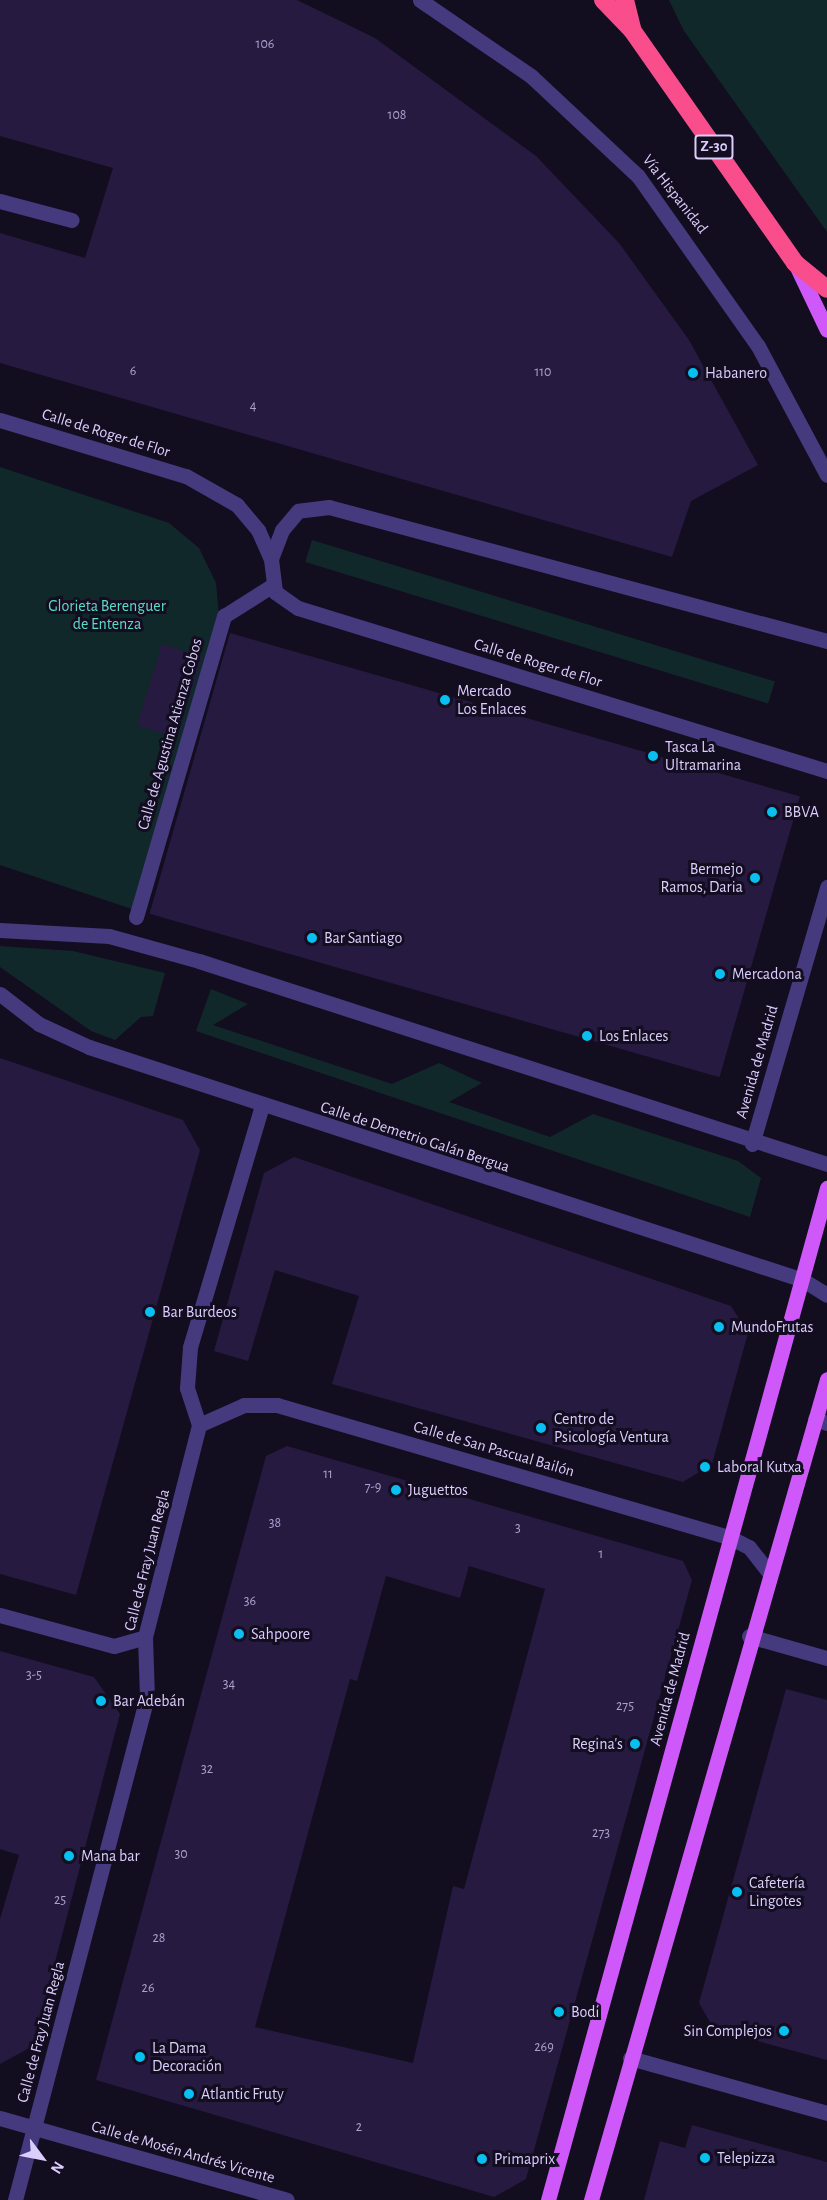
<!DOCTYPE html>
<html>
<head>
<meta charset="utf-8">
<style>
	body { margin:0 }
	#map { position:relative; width:827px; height:2200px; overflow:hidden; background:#130d20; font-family:"Alegreya Sans",sans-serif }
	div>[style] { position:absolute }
	.green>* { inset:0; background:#11282a; transform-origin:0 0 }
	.building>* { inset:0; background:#261a40; transform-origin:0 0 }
	.minor>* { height:15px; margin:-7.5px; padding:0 7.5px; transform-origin:7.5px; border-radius:7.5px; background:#443a7d }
	.major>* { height:15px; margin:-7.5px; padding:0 7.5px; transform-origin:7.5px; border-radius:7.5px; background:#cf58fa }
	.highway>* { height:18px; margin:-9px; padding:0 9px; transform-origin:9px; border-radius:9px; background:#f94d8c }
	.dots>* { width:16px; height:16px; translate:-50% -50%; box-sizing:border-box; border:3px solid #130d20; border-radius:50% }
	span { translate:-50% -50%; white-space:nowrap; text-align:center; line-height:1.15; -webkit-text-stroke:6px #130d20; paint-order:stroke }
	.number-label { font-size:14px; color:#aca1ce }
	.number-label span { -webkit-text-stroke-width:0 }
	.shield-label span { padding:2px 4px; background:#130d20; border:2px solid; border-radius:4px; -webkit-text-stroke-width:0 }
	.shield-label { font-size:15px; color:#d9cefd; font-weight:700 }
	.street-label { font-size:16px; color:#d9cefd }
	.poi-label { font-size:16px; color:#d9cefd }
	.left { translate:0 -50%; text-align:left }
	.right { translate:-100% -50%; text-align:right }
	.park-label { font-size:16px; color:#5ddbc9 }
	.north { position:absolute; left:12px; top:2128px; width:60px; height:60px; -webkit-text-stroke:4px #130d20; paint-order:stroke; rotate:122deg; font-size:16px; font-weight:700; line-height:24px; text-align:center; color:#d9cefd }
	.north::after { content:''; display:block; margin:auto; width:21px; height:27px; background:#d9cefd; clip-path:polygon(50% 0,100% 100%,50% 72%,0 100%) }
</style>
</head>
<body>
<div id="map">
	<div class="green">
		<i style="clip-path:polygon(669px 0,827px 0,827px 232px,684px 31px)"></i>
		<i style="clip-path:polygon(0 467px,169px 523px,199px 548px,216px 583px,219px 616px,132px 909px,0 865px)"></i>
		<i style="left:312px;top:540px;width:484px;height:23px;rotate:17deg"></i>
		<i style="clip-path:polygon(0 946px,73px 951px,165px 973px,153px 1016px,141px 1017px,115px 1040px,91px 1031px,0 967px)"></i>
		<i style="clip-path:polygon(211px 989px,248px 1004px,213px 1025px,392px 1084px,439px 1063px,482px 1083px,449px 1102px,550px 1137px,593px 1114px,738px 1161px,761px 1178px,750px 1217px,196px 1031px)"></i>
	</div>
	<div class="building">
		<i style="clip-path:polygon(0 0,297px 0,375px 38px,536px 156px,619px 243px,689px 340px,758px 465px,691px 501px,672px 557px,0 363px,0 233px,85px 258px,113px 168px,0 136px)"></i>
		<i style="left:230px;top:633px;width:593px;height:292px;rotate:16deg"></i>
		<i style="left:162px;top:644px;width:42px;height:85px;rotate:17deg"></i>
		<i style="clip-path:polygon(0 1058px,183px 1120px,200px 1150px,76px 1595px,0 1574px)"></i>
		<i style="clip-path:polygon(294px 1157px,731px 1306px,748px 1333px,712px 1464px,683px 1482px,332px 1384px,359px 1296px,275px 1270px,248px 1361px,214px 1351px,264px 1173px)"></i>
		<i style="clip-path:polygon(evenodd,287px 1446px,683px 1561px,692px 1580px,526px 2179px,494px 2197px,96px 2080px,266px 1456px,287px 1446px,469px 1566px,545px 1589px,464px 1889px,453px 1886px,413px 2063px,255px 2027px,350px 1679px,357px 1681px,386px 1576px,460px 1598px,469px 1566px)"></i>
		<i style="clip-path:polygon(0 1651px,94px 1677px,120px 1714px,33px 2046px,0 2064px,0 1919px,19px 1855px,0 1849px)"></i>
		<i style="clip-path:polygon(786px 1689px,827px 1700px,827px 2060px,714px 2029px,699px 2003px)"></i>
		<i style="clip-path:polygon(692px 2125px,827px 2162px,827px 2200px,644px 2200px,660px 2141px,685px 2148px)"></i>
	</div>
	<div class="minor">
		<i style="left:420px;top:0;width:135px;rotate:34.4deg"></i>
		<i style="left:531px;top:76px;width:146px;rotate:43.1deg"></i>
		<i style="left:638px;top:176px;width:208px;rotate:54.8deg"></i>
		<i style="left:758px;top:346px;width:146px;rotate:61.9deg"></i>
		<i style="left:0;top:201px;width:74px;rotate:14.8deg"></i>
		<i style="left:0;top:420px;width:194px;rotate:16.8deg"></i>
		<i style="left:186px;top:476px;width:59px;rotate:29.6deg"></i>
		<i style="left:237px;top:505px;width:33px;rotate:50deg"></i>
		<i style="left:258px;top:530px;width:32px;rotate:66deg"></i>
		<i style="left:827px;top:641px;width:516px;rotate:-164.94deg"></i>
		<i style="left:329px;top:507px;width:31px;rotate:173deg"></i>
		<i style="left:298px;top:511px;width:25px;rotate:130deg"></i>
		<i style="left:282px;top:530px;width:31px;rotate:111deg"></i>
		<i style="left:271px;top:559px;width:33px;rotate:83deg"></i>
		<i style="left:275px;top:592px;width:28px;rotate:35deg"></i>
		<i style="left:298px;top:608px;width:554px;rotate:17.13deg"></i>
		<i style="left:136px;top:917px;width:314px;rotate:-73.7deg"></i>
		<i style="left:224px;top:616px;width:58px;rotate:-32.3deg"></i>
		<i style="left:0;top:930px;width:109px;rotate:3.2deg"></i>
		<i style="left:109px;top:936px;width:93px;rotate:15.5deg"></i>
		<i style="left:199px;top:961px;width:660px;rotate:17.91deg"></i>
		<i style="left:0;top:994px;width:49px;rotate:37.6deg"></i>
		<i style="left:39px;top:1024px;width:55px;rotate:24.7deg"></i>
		<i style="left:89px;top:1047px;width:751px;rotate:18.07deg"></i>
		<i style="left:803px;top:1280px;width:28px;rotate:32deg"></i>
		<i style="left:752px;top:1144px;width:268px;rotate:-73.7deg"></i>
		<i style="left:815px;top:1419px;width:13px;rotate:18deg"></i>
		<i style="left:199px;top:1425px;width:49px;rotate:-24deg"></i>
		<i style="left:244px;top:1405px;width:33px"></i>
		<i style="left:277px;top:1405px;width:473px;rotate:16.3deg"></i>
		<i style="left:731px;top:1538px;width:20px;rotate:27deg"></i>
		<i style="left:749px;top:1547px;width:31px;rotate:52deg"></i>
		<i style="left:0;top:1615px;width:118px;rotate:15.2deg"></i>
		<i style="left:114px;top:1646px;width:32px;rotate:-16deg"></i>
		<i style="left:749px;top:1636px;width:81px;rotate:15.8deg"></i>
		<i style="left:630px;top:2058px;width:205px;rotate:15.6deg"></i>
		<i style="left:0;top:2118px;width:298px;rotate:15.9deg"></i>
		<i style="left:15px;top:2200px;width:520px;rotate:-75.3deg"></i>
		<i style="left:147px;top:1697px;width:60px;rotate:-91.9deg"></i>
		<i style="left:145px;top:1637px;width:219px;rotate:-75.7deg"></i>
		<i style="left:199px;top:1425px;width:39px;rotate:-108deg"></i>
		<i style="left:187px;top:1388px;width:41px;rotate:-85.8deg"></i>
		<i style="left:190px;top:1347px;width:252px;rotate:-73.4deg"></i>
	</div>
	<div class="major">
		<i style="left:795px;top:263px;width:74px;rotate:64.5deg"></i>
		<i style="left:548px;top:2200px;width:1050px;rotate:-74.59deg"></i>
		<i style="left:591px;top:2200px;width:854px;rotate:-73.96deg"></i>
	</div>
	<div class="highway">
		<i style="left:603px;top:0;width:42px;rotate:46deg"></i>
		<i style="left:632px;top:30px;width:284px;rotate:55deg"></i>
		<i style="left:795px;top:263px;width:41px;rotate:39.1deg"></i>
		<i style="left:625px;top:0;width:29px;rotate:76deg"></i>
	</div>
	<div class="dots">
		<i style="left:693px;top:373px;background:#07bff0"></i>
		<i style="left:445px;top:700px;background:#07bff0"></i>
		<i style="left:653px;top:756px;background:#07bff0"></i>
		<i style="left:772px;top:812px;background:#07bff0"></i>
		<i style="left:755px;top:878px;background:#07bff0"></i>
		<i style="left:312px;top:938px;background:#07bff0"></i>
		<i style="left:720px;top:974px;background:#07bff0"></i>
		<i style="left:587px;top:1036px;background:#07bff0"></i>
		<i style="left:150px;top:1312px;background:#07bff0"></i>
		<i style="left:719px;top:1327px;background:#07bff0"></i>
		<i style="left:541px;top:1428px;background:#07bff0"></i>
		<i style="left:705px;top:1467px;background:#07bff0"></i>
		<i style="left:396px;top:1490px;background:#07bff0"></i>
		<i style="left:239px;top:1634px;background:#07bff0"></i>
		<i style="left:101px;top:1701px;background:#07bff0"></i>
		<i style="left:635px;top:1744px;background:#07bff0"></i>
		<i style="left:69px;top:1856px;background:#07bff0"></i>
		<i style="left:737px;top:1892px;background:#07bff0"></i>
		<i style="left:559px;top:2012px;background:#07bff0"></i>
		<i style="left:784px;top:2031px;background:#07bff0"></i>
		<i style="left:140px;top:2057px;background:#07bff0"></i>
		<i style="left:189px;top:2094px;background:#07bff0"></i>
		<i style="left:705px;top:2158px;background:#07bff0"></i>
		<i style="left:482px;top:2159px;background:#07bff0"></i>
	</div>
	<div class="number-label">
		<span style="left:265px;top:44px">106</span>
		<span style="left:397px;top:115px">108</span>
		<span style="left:133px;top:371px">6</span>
		<span style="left:543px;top:372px">110</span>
		<span style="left:253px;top:406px">4</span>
		<span style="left:328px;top:1474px">11</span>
		<span style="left:373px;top:1487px">7-9</span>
		<span style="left:275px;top:1523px">38</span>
		<span style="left:518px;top:1528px">3</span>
		<span style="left:601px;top:1554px">1</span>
		<span style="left:250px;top:1601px">36</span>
		<span style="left:34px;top:1675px">3-5</span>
		<span style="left:229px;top:1684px">34</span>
		<span style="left:625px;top:1706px">275</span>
		<span style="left:207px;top:1769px">32</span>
		<span style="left:601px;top:1833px">273</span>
		<span style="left:181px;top:1854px">30</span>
		<span style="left:60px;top:1900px">25</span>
		<span style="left:159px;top:1938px">28</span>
		<span style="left:148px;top:1988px">26</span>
		<span style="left:544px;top:2047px">269</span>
		<span style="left:359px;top:2127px">2</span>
	</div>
	<div class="shield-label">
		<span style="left:714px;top:147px">Z-30</span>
	</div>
	<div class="street-label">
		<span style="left:675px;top:194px;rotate:52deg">Vía Hispanidad</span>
		<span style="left:106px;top:433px;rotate:17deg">Calle de Roger de Flor</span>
		<span style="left:538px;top:663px;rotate:17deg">Calle de Roger de Flor</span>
		<span style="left:170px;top:734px;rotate:-74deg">Calle de Agustina Atienza Cobos</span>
		<span style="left:757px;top:1062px;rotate:-74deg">Avenida de Madrid</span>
		<span style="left:415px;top:1137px;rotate:18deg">Calle de Demetrio Galán Bergua</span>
		<span style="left:494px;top:1449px;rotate:16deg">Calle de San Pascual Bailón</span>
		<span style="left:147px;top:1560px;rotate:-76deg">Calle de Fray Juan Regla</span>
		<span style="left:670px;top:1689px;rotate:-75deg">Avenida de Madrid</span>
		<span style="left:41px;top:2032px;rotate:-75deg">Calle de Fray Juan Regla</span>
		<span style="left:183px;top:2152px;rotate:16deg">Calle de Mosén Andrés Vicente</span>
	</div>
	<div class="poi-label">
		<span class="left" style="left:705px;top:373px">Habanero</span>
		<span class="left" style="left:457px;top:700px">Mercado<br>Los Enlaces</span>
		<span class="left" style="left:665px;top:756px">Tasca La<br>Ultramarina</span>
		<span class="left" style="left:784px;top:812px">BBVA</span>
		<span class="right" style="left:743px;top:878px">Bermejo<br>Ramos, Daria</span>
		<span class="left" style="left:324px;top:938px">Bar Santiago</span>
		<span class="left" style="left:732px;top:974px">Mercadona</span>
		<span class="left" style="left:599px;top:1036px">Los Enlaces</span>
		<span class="left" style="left:162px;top:1312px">Bar Burdeos</span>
		<span class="left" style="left:731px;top:1327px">MundoFrutas</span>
		<span class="left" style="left:554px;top:1428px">Centro de<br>Psicología Ventura</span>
		<span class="left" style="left:717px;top:1467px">Laboral Kutxa</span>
		<span class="left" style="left:408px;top:1490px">Juguettos</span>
		<span class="left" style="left:251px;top:1634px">Sahpoore</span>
		<span class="left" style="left:113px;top:1701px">Bar Adebán</span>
		<span class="right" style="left:623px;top:1744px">Regina's</span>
		<span class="left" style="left:81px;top:1856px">Mana bar</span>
		<span class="left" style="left:749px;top:1892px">Cafetería<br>Lingotes</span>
		<span class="left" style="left:571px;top:2012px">Bodi</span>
		<span class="right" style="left:772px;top:2031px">Sin Complejos</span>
		<span class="left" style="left:152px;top:2057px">La Dama<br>Decoración</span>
		<span class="left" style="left:201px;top:2094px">Atlantic Fruty</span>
		<span class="left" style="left:717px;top:2158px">Telepizza</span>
		<span class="left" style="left:494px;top:2159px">Primaprix</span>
	</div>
	<div class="park-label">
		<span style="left:107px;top:615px">Glorieta Berenguer<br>de Entenza</span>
	</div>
	<div class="north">N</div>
</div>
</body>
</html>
